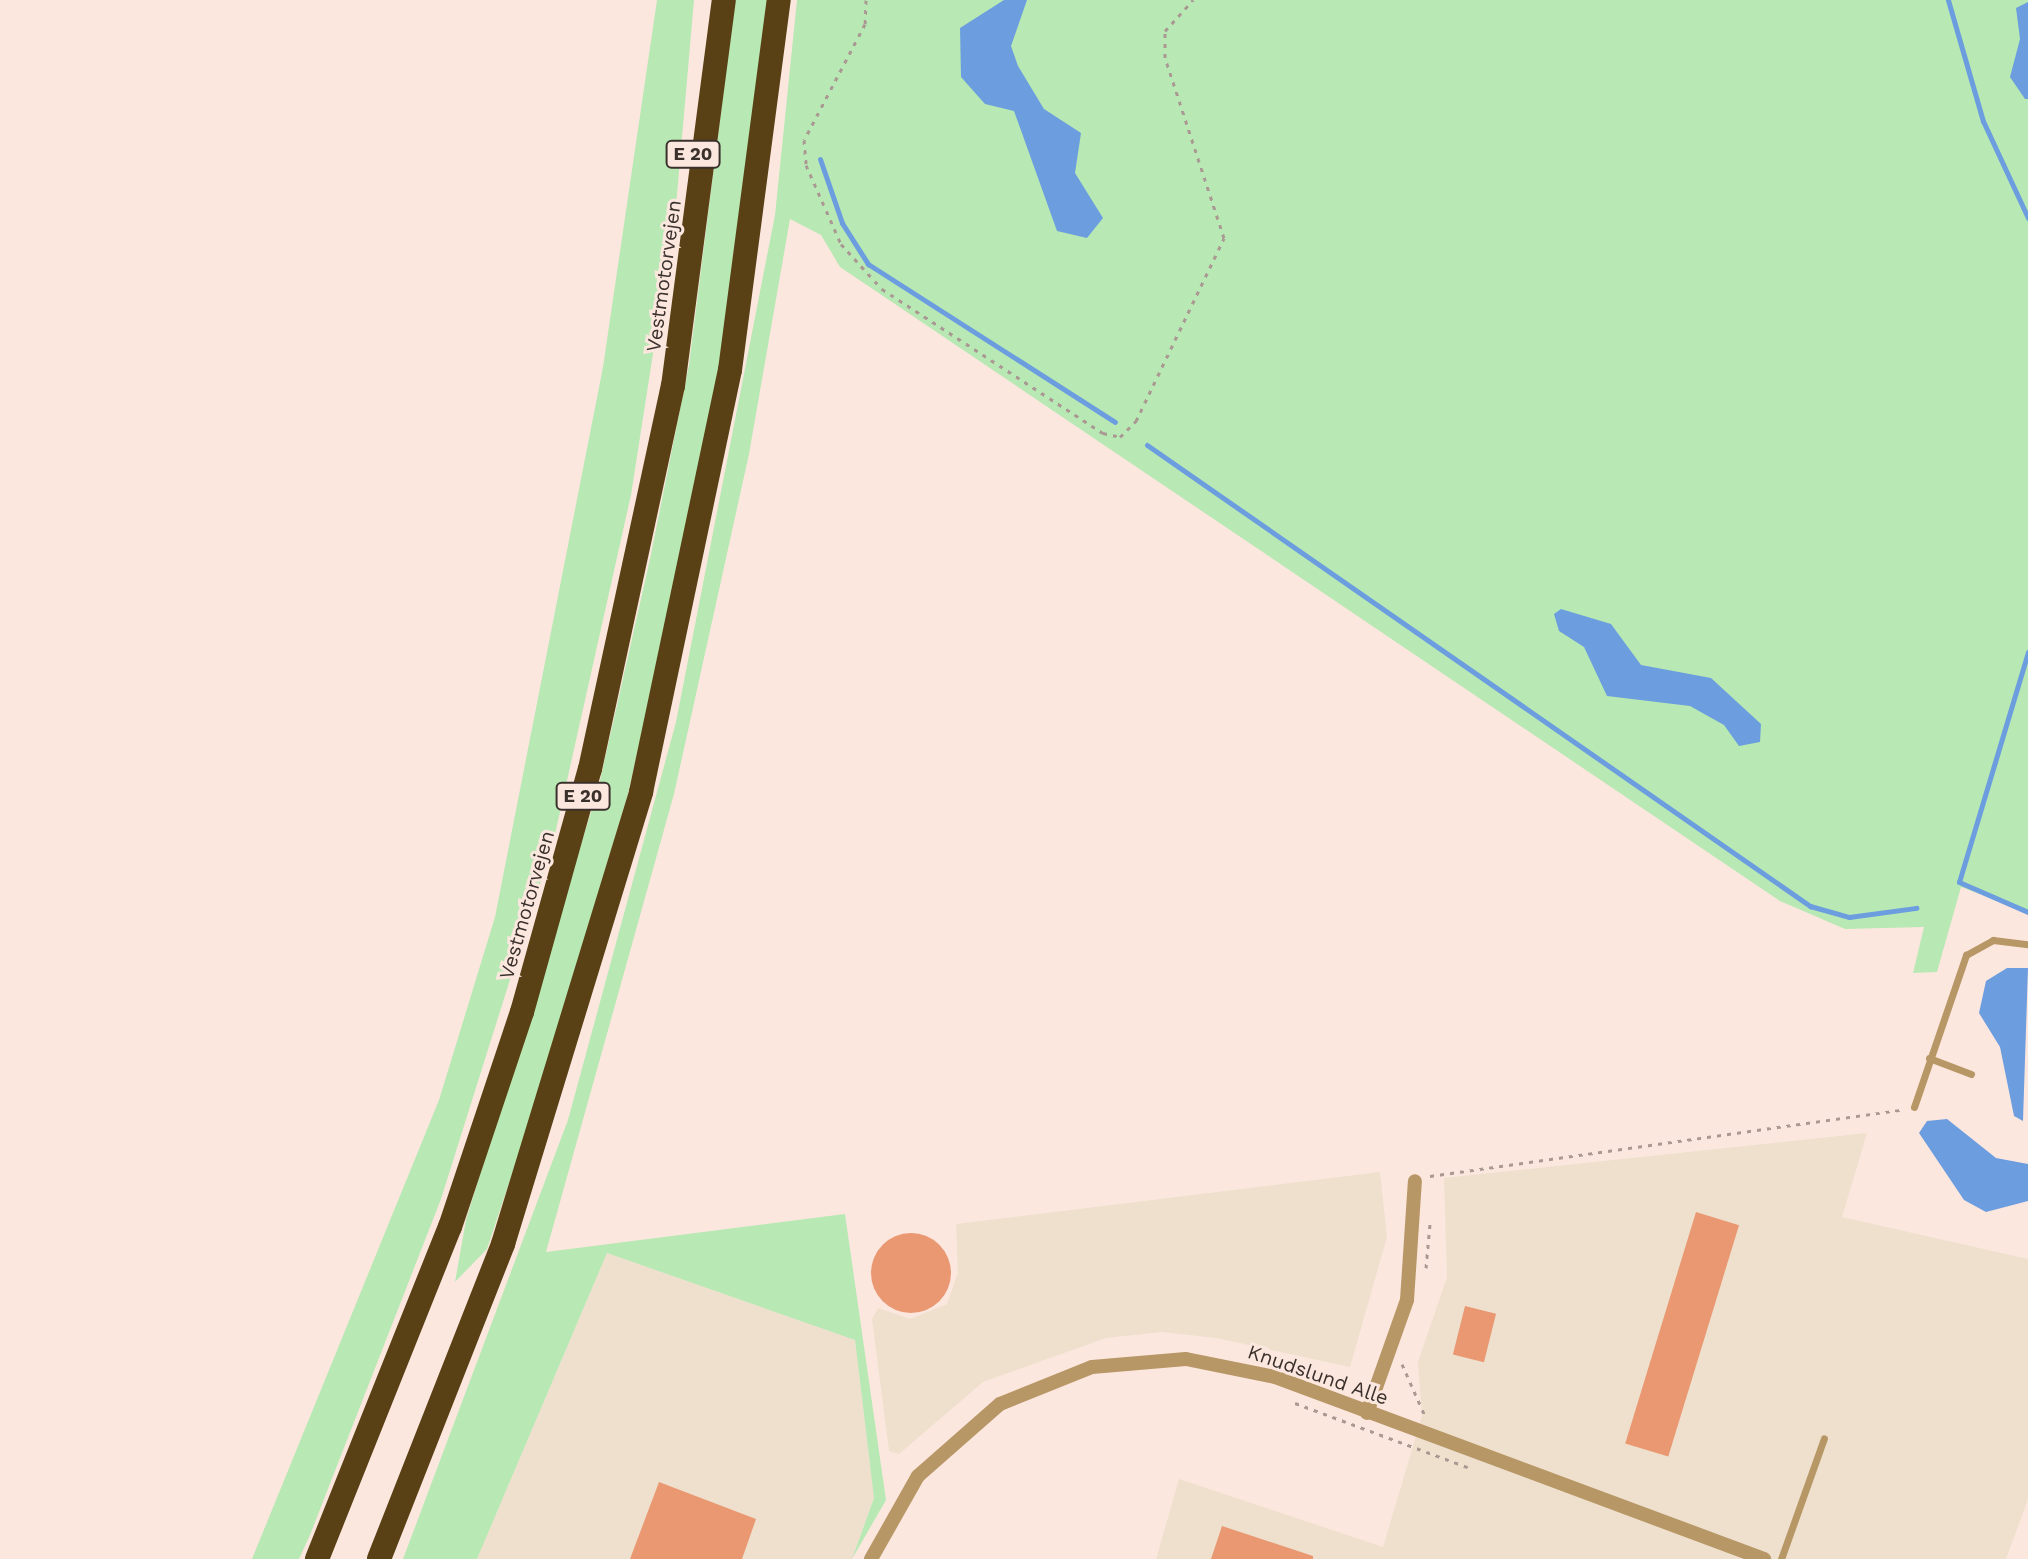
<!DOCTYPE html>
<html>
<head>
<meta charset="utf-8">
<style>
	body { margin:0 }
	#map { position:relative; width:2028px; height:1559px; overflow:hidden; background:#fce7df; font-family:"Work Sans",sans-serif }
	div>[style] { position:absolute }
	.industrial>* { inset:0; background:#eee0cd }
	.green>* { inset:0; background:#b8e8b4 }
	.water>* { inset:0; background:#6c9ddf }
	.stream>* { height:5px; margin:-2.5px; padding:0 2.5px; transform-origin:2.5px; border-radius:2.5px; background:#6c9ddf }
	.building>* { inset:0; background:#e99872; transform-origin:0 0 }
	.round { border-radius:50% }
	.path>* { height:3px; margin-top:-1.5px; transform-origin:0; background:repeating-linear-gradient(90deg,#aa9993 0 4px,transparent 0 10px) }
	.lane>* { height:7px; margin:-3.5px; padding:0 3.5px; transform-origin:3.5px; border-radius:3.5px; background:#b89766 }
	.street>* { height:14px; margin:-7px; padding:0 7px; transform-origin:7px; border-radius:7px; background:#b89766 }
	.highway>* { height:24px; margin:-12px; padding:0 12px; transform-origin:12px; border-radius:12px; background:#5a4015 }
	span { translate:-50% -50%; white-space:nowrap; text-align:center; line-height:1.15; -webkit-text-stroke:6px #fce7df; paint-order:stroke }
	.shield-label span { padding:2px 6px; background:#fce7df; border:2px solid; border-radius:6px; -webkit-text-stroke-width:0 }
	.shield-label { font-size:18px; color:#3a302c; font-weight:700 }
	.street-label { font-size:20px; color:#3a302c }
</style>
</head>
<body>
<div id="map">
	<div class="industrial">
		<i style="clip-path:polygon(1867px 1133px,1842px 1217px,2028px 1259px,2028px 1499px,2006px 1559px,1156px 1559px,1179px 1479px,1383px 1547px,1422px 1416px,1418px 1362px,1447px 1277px,1444px 1178px)"></i>
		<i style="clip-path:polygon(1380px 1172px,1387px 1237px,1350px 1367px,1216px 1338px,1162px 1332px,1106px 1338px,983px 1382px,899px 1454px,889px 1451px,872px 1319px,878px 1308px,910px 1319px,947px 1304px,958px 1273px,956px 1224px)"></i>
		<i style="clip-path:polygon(607px 1253px,855px 1340px,874px 1498px,852px 1559px,477px 1559px)"></i>
	</div>
	<div class="green">
		<i style="clip-path:polygon(657px 0,694px 0,676px 206px,631px 495px,553px 843px,441px 1199px,310px 1535px,299px 1559px,252px 1559px,439px 1100px,495px 917px,603px 367px)"></i>
		<i style="clip-path:polygon(735px 0,768px 0,719px 370px,681px 564px,627px 798px,528px 1126px,487px 1249px,455px 1282px,466px 1220px,598px 789px,650px 559px,689px 365px)"></i>
		<i style="clip-path:polygon(797px 0,2028px 0,2028px 912px,1961px 887px,1937px 972px,1913px 973px,1924px 927px,1845px 929px,1780px 901px,840px 267px,821px 235px,790px 219px,749px 454px,674px 794px,546px 1252px,845px 1214px,886px 1500px,852px 1559px,874px 1498px,855px 1340px,607px 1253px,477px 1559px,403px 1559px,568px 1120px,676px 722px,775px 215px)"></i>
	</div>
	<div class="water">
		<i style="clip-path:polygon(1004px 0,1027px 0,1011px 46px,1018px 66px,1044px 109px,1081px 133px,1075px 173px,1103px 218px,1087px 238px,1057px 231px,1014px 111px,985px 104px,961px 77px,960px 28px)"></i>
		<i style="clip-path:polygon(2028px 2px,2028px 99px,2025px 99px,2010px 77px,2020px 39px,2016px 8px)"></i>
		<i style="clip-path:polygon(1561px 609px,1611px 624px,1641px 665px,1711px 678px,1761px 724px,1760px 742px,1739px 746px,1724px 725px,1690px 706px,1607px 696px,1584px 647px,1559px 631px,1554px 614px)"></i>
		<i style="clip-path:polygon(2007px 968px,2028px 968px,2023px 1121px,2014px 1116px,2000px 1047px,1979px 1013px,1986px 981px)"></i>
		<i style="clip-path:polygon(1947px 1119px,1996px 1158px,2028px 1164px,2028px 1201px,1986px 1212px,1964px 1200px,1919px 1133px,1927px 1121px)"></i>
	</div>
	<div class="stream">
		<i style="left:1948px;top:0;width:126px;rotate:73.9deg"></i>
		<i style="left:1983px;top:121px;width:107px;rotate:65.1deg"></i>
		<i style="left:820px;top:159px;width:68px;rotate:71deg"></i>
		<i style="left:842px;top:223px;width:49px;rotate:57.6deg"></i>
		<i style="left:868px;top:264px;width:293px;rotate:32.6deg"></i>
		<i style="left:1147px;top:445px;width:808px;rotate:34.81deg"></i>
		<i style="left:1810px;top:906px;width:41px;rotate:15.8deg"></i>
		<i style="left:1849px;top:917px;width:68px;rotate:-7.7deg"></i>
		<i style="left:2028px;top:652px;width:240px;rotate:106.7deg"></i>
		<i style="left:1959px;top:882px;width:75px;rotate:23.5deg"></i>
	</div>
	<div class="building">
		<i style="left:1696px;top:1212px;width:45px;height:242px;rotate:17deg"></i>
		<i class="round" style="left:871px;top:1233px;width:80px;height:80px"></i>
		<i style="left:1465px;top:1306px;width:32px;height:50px;rotate:14deg"></i>
		<i style="clip-path:polygon(659px 1482px,756px 1519px,742px 1559px,630px 1559px)"></i>
		<i style="clip-path:polygon(1222px 1526px,1313px 1556px,1313px 1559px,1211px 1559px)"></i>
	</div>
	<div class="path">
		<i style="left:866px;top:0;width:24px;rotate:92deg"></i>
		<i style="left:865px;top:24px;width:131px;rotate:117.7deg"></i>
		<i style="left:804px;top:140px;width:25px;rotate:85deg"></i>
		<i style="left:806px;top:165px;width:86px;rotate:66.1deg"></i>
		<i style="left:841px;top:244px;width:61px;rotate:47.7deg"></i>
		<i style="left:882px;top:289px;width:264px;rotate:33.1deg"></i>
		<i style="left:1103px;top:433px;width:17px;rotate:13deg"></i>
		<i style="left:1120px;top:437px;width:23px;rotate:-45deg"></i>
		<i style="left:1136px;top:421px;width:203px;rotate:-64.3deg"></i>
		<i style="left:1224px;top:238px;width:189px;rotate:-108.1deg"></i>
		<i style="left:1165px;top:58px;width:27px;rotate:-90deg"></i>
		<i style="left:1165px;top:31px;width:42px;rotate:-47.9deg"></i>
		<i style="left:1430px;top:1176px;width:477px;rotate:-8deg"></i>
		<i style="left:1426px;top:1268px;width:44px;rotate:-84.8deg"></i>
		<i style="left:1402px;top:1364px;width:57px;rotate:66.1deg"></i>
		<i style="left:1295px;top:1403px;width:189px;rotate:20.4deg"></i>
	</div>
	<div class="lane">
		<i style="left:1929px;top:1058px;width:45px;rotate:20.9deg"></i>
		<i style="left:1914px;top:1107px;width:161px;rotate:-71.1deg"></i>
		<i style="left:1966px;top:955px;width:31px;rotate:-29deg"></i>
		<i style="left:1993px;top:940px;width:35px;rotate:7deg"></i>
		<i style="left:1781px;top:1559px;width:128px;rotate:-70.4deg"></i>
	</div>
	<div class="street">
		<i style="left:1367px;top:1413px;width:120px;rotate:-70.5deg"></i>
		<i style="left:1407px;top:1300px;width:119px;rotate:-86.2deg"></i>
		<i style="left:871px;top:1559px;width:95px;rotate:-60.5deg"></i>
		<i style="left:918px;top:1476px;width:109px;rotate:-41.3deg"></i>
		<i style="left:1000px;top:1404px;width:99px;rotate:-21.9deg"></i>
		<i style="left:1092px;top:1367px;width:94px;rotate:-4.9deg"></i>
		<i style="left:1186px;top:1359px;width:91px;rotate:11.4deg"></i>
		<i style="left:1275px;top:1377px;width:522px;rotate:20.41deg"></i>
	</div>
	<div class="highway">
		<i style="left:317px;top:1559px;width:358px;rotate:-68.2deg"></i>
		<i style="left:450px;top:1227px;width:227px;rotate:-71.5deg"></i>
		<i style="left:522px;top:1012px;width:252px;rotate:-74.4deg"></i>
		<i style="left:590px;top:769px;width:392px;rotate:-77.8deg"></i>
		<i style="left:673px;top:386px;width:389px;rotate:-82.5deg"></i>
		<i style="left:379px;top:1559px;width:339px;rotate:-68.5deg"></i>
		<i style="left:503px;top:1244px;width:473px;rotate:-73deg"></i>
		<i style="left:641px;top:792px;width:431px;rotate:-78.1deg"></i>
		<i style="left:730px;top:370px;width:373px;rotate:-82.5deg"></i>
	</div>
	<div class="shield-label">
		<span style="left:693px;top:154px">E 20</span>
		<span style="left:583px;top:796px">E 20</span>
	</div>
	<div class="street-label">
		<span style="left:664px;top:276px;rotate:-82deg">Vestmotorvejen</span>
		<span style="left:527px;top:905px;rotate:-74deg">Vestmotorvejen</span>
		<span style="left:1318px;top:1375px;rotate:19deg">Knudslund Alle</span>
	</div>
</div>
</body>
</html>
